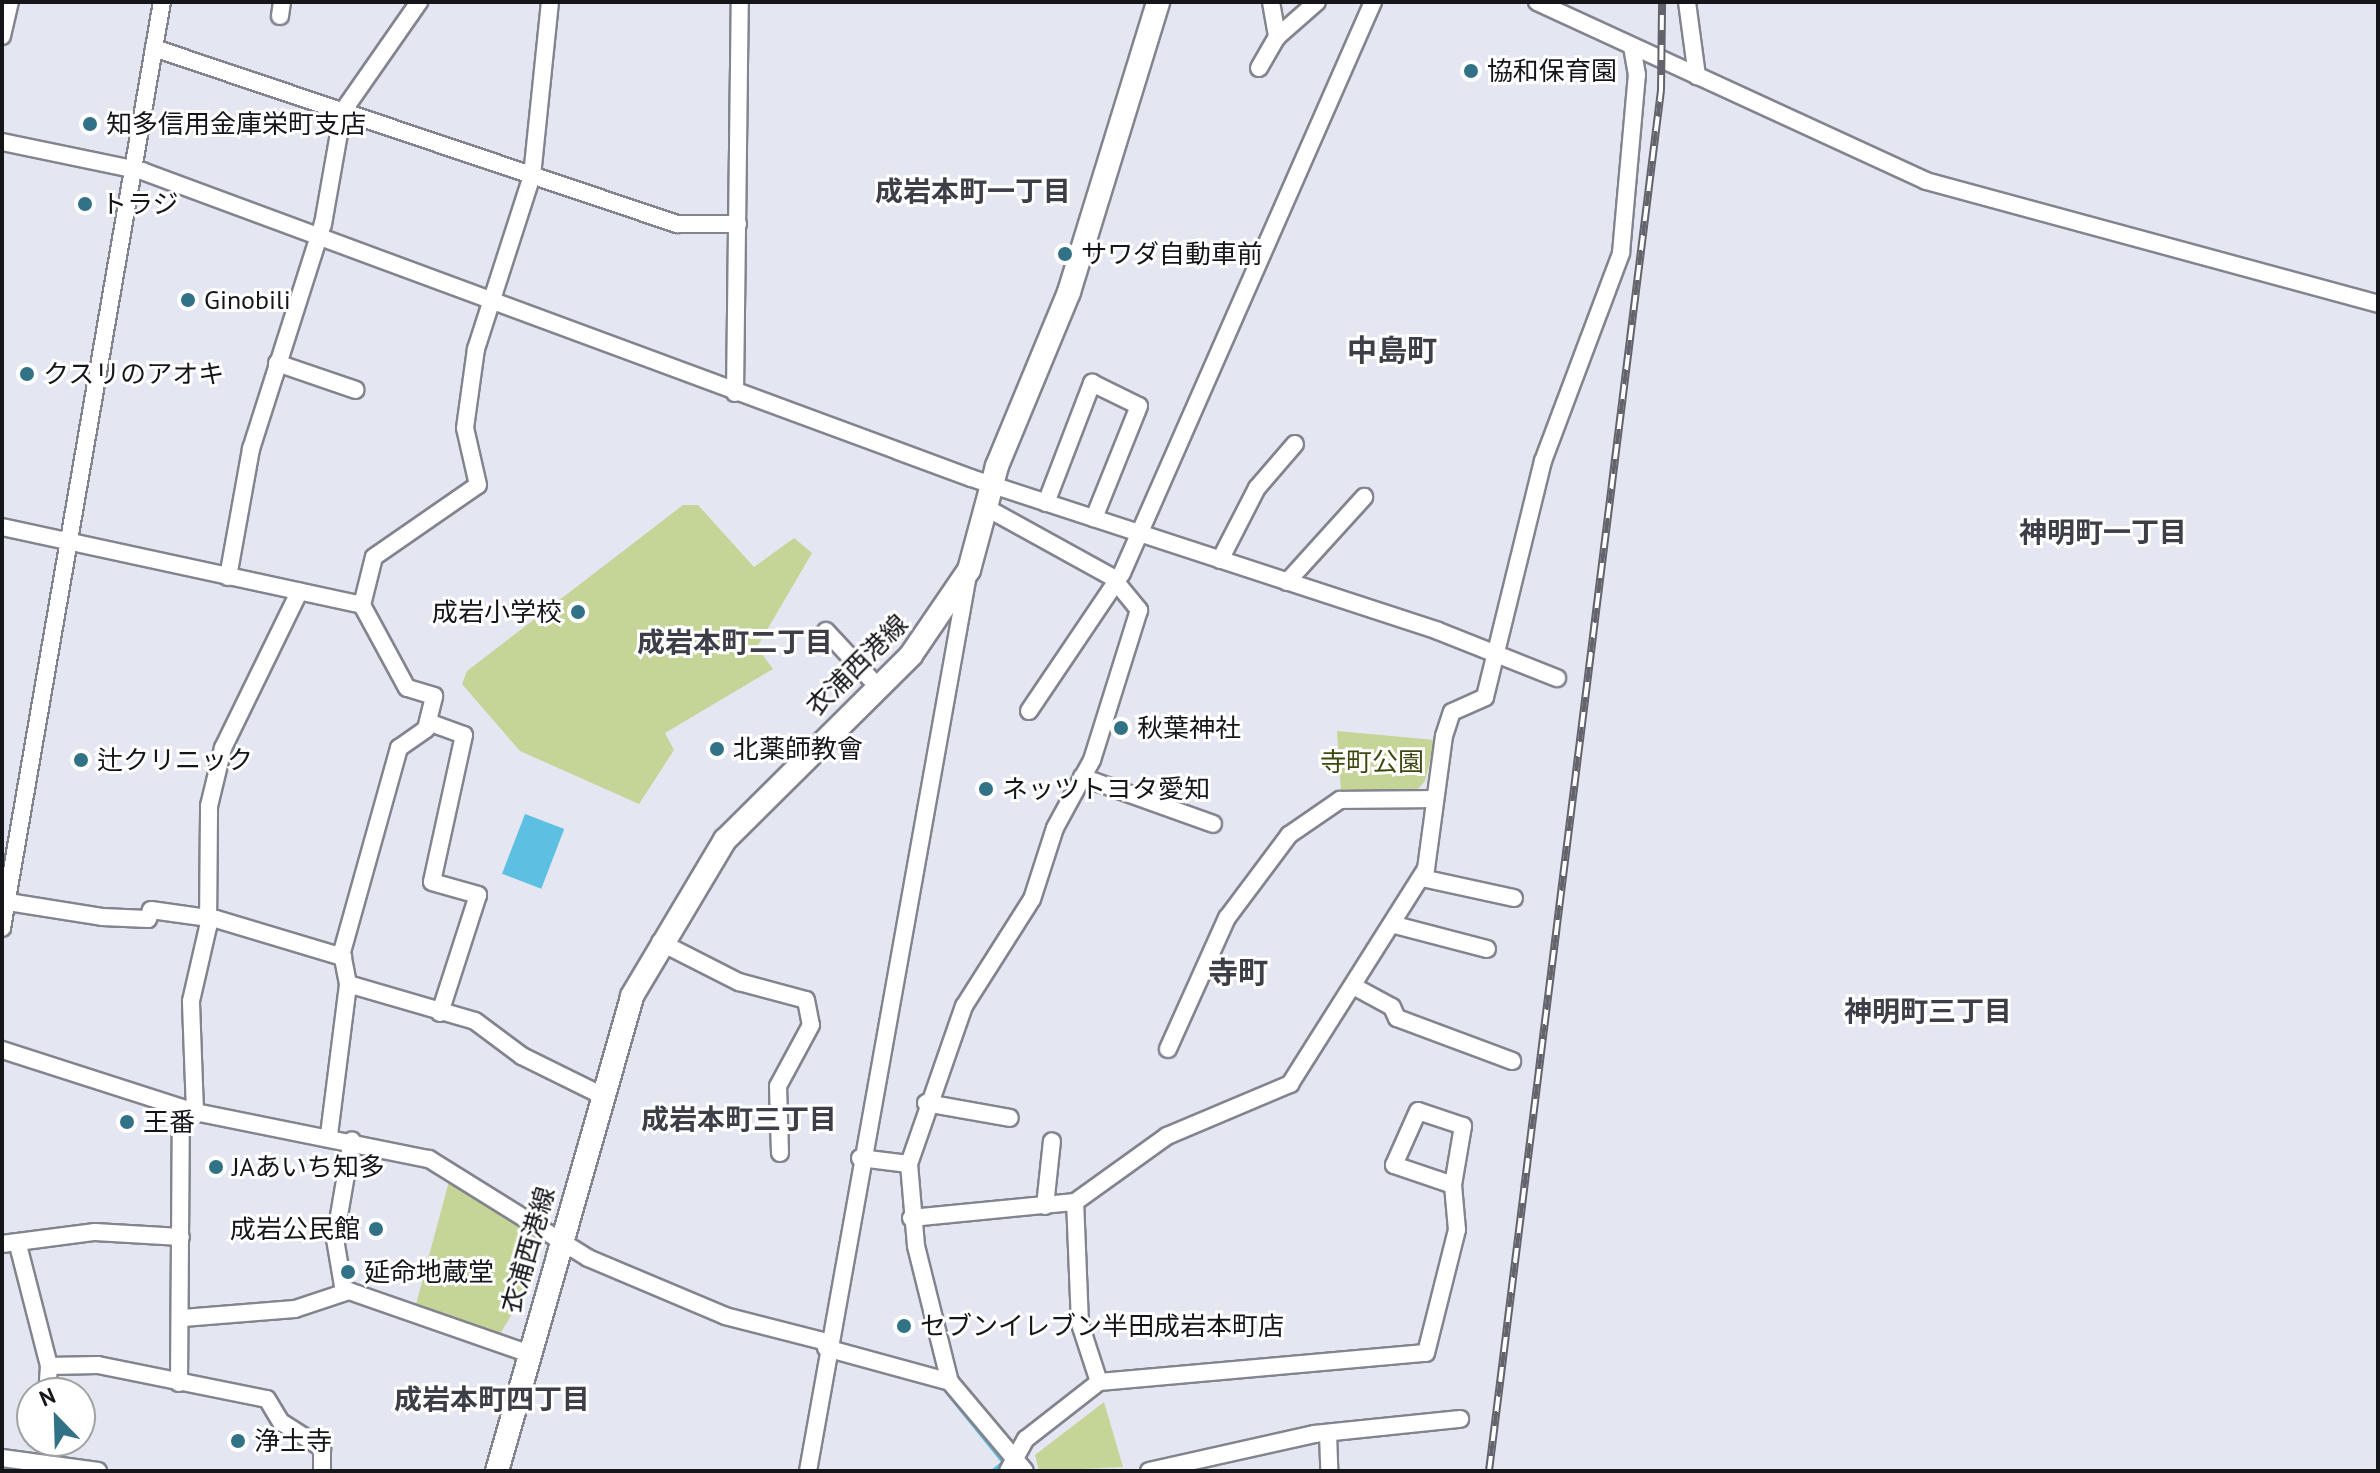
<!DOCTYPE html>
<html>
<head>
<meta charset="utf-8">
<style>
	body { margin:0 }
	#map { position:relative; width:2380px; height:1473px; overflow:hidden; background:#e4e6f2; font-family:"PT Sans","Noto Sans JP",sans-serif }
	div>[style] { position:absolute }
	.green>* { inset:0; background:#c5d597 }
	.water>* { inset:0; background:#5dbfe1; transform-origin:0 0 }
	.stream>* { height:5px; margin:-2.5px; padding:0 2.5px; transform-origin:2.5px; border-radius:2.5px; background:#5dbfe1 }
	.roads { filter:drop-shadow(2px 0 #82848e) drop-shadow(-2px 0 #82848e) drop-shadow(0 2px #82848e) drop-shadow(0 -2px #82848e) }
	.minor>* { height:16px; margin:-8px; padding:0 8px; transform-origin:8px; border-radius:8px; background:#fff }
	.major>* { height:22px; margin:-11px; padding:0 11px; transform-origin:11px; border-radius:11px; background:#fff }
	.rail>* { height:8px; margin-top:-4px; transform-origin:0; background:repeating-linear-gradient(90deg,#fff 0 15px,#63646b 0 30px); box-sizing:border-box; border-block:2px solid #63646b }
	.dots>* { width:22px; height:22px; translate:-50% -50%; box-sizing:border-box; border:4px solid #fff; border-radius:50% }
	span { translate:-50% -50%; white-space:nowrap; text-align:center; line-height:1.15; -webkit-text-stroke:6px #fff; paint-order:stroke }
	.poi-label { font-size:26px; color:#15161a }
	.left { translate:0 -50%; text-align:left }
	.right { translate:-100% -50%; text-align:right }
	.street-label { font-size:26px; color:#15161a }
	.park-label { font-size:26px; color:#3e4910 }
	.neighbourhood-label { font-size:28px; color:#3d3e47; font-weight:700 }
	.quarter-label { font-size:30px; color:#3d3e47; font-weight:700 }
	.frame { position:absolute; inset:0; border:4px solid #15161a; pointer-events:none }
	.north { position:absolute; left:16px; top:1377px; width:80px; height:80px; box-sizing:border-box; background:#fff; border:2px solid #a1a2a3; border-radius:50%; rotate:337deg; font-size:22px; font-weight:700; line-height:32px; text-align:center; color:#15161a }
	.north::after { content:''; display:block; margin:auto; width:28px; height:36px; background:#327286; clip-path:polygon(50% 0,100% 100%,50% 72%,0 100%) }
</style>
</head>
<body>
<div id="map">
	<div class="green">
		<i style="clip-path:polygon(683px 505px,698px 505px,754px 567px,794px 538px,812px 553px,757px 647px,773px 669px,665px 733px,674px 750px,639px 804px,520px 751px,462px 684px,467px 671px)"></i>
		<i style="clip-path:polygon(1337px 731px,1435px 740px,1425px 781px,1418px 789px,1341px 791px)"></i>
		<i style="clip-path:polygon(449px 1181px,535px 1235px,539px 1247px,529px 1286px,497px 1339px,415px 1308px)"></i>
		<i style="clip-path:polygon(1104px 1402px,1123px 1467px,1039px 1471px,1035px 1455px)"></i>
	</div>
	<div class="water">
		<i style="left:525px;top:814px;width:42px;height:64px;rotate:21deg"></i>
	</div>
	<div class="stream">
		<i style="left:949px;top:1394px;width:87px;rotate:51deg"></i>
		<i style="left:1004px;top:1462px;width:14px;rotate:141deg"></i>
	</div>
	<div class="roads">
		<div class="minor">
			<i style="left:1271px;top:2px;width:36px;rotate:80deg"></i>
			<i style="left:1537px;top:2px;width:428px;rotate:24.7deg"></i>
			<i style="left:1926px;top:181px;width:468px;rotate:15.2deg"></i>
			<i style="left:1687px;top:2px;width:75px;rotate:82.3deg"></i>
			<i style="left:280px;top:16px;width:14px;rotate:-82deg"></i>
			<i style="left:2px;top:36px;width:35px;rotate:-77deg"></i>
			<i style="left:154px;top:48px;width:552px;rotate:18.6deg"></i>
			<i style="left:677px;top:224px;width:61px"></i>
			<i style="left:1259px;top:68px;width:36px;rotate:-60deg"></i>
			<i style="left:1277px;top:37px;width:53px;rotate:-41.2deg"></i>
			<i style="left:2px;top:142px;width:143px;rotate:11.7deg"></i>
			<i style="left:142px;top:171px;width:884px;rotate:20.32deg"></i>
			<i style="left:971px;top:478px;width:491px;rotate:18.1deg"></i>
			<i style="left:1438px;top:631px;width:128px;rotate:21.6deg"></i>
			<i style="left:277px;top:363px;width:83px;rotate:18.9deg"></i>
			<i style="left:735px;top:393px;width:391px;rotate:-89.3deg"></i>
			<i style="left:1046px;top:503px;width:129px;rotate:-69deg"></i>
			<i style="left:1092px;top:383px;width:52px;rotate:26.1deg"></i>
			<i style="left:1139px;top:406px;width:121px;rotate:111.9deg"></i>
			<i style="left:985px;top:507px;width:145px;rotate:28.9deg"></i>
			<i style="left:1112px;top:577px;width:43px;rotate:50.7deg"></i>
			<i style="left:1139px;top:610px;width:157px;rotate:107.4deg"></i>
			<i style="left:1092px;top:760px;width:77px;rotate:118.6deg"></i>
			<i style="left:1055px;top:828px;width:75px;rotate:107.9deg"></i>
			<i style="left:1032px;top:899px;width:127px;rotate:122.4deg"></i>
			<i style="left:964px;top:1006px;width:167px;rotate:109.2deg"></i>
			<i style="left:909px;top:1164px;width:82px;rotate:85.1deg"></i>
			<i style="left:916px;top:1246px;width:140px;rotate:76deg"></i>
			<i style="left:950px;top:1382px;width:116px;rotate:49.9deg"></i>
			<i style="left:2px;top:527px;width:368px;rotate:12.2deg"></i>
			<i style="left:1220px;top:560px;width:81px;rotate:-62.8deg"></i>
			<i style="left:1257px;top:488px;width:58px;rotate:-49.2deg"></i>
			<i style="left:228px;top:577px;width:130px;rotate:-79.8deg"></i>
			<i style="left:251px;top:449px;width:236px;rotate:-72.3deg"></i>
			<i style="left:323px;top:224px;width:115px;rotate:-80deg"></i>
			<i style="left:343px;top:111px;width:133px;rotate:-55.1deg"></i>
			<i style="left:1287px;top:582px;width:115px;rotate:-47.8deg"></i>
			<i style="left:826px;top:631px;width:76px;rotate:47.1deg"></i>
			<i style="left:1029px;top:711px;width:166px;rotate:-56deg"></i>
			<i style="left:1122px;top:573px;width:624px;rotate:-66.27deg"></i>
			<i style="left:428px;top:722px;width:38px;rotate:20deg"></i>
			<i style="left:464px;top:735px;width:150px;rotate:102.3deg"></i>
			<i style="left:432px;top:882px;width:48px;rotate:15.8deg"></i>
			<i style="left:478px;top:895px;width:124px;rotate:107.9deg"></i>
			<i style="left:1082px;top:777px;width:139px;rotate:19.7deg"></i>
			<i style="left:1422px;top:878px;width:94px;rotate:12.3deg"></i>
			<i style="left:2px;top:901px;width:101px;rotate:9.1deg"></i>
			<i style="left:102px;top:917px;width:46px;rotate:2.5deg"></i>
			<i style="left:148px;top:919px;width:9px;rotate:-72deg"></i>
			<i style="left:151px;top:910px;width:66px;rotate:7.9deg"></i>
			<i style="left:216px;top:919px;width:133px;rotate:16.7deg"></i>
			<i style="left:1395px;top:925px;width:95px;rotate:14.6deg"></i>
			<i style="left:2px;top:928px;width:940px;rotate:-80.2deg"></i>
			<i style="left:660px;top:942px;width:89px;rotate:26.9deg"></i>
			<i style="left:739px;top:982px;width:69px;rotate:15deg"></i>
			<i style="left:806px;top:1000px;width:25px;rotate:79deg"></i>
			<i style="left:811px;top:1025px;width:69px;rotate:118.4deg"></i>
			<i style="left:778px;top:1086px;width:67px;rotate:88.3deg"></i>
			<i style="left:348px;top:984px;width:132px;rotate:16.2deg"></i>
			<i style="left:475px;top:1021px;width:59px;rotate:36.7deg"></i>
			<i style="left:522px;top:1056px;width:88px;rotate:26.3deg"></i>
			<i style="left:1355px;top:987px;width:42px;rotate:28.4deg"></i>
			<i style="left:1392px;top:1007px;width:12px;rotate:66deg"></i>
			<i style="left:1397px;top:1018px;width:123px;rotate:20.5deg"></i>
			<i style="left:1168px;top:1049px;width:144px;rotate:-65.8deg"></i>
			<i style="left:1227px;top:918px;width:104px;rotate:-53.2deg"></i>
			<i style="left:1289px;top:835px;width:62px;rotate:-34.5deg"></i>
			<i style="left:1340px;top:800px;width:92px;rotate:-0.6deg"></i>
			<i style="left:2px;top:1050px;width:203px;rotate:17.8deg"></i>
			<i style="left:195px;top:1112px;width:239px;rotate:11.4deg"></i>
			<i style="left:429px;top:1159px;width:187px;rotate:31.9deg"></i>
			<i style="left:588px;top:1258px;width:149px;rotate:22.9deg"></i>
			<i style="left:725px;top:1316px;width:104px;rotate:14.4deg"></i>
			<i style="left:926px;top:1103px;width:85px;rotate:10.1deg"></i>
			<i style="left:195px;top:1112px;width:111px;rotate:-92.1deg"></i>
			<i style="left:191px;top:1001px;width:76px;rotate:-77.1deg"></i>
			<i style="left:208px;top:927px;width:121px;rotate:-89.5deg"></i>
			<i style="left:209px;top:806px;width:60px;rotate:-76.4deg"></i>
			<i style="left:223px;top:748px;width:174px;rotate:-64deg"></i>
			<i style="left:329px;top:1135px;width:152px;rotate:-82.8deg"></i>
			<i style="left:348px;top:984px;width:33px;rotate:-101deg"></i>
			<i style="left:342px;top:952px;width:212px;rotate:-74.4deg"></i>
			<i style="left:399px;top:748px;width:33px;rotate:-35deg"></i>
			<i style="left:426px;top:729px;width:34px;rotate:-76deg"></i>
			<i style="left:434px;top:696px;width:28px;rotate:-163deg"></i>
			<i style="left:407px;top:688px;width:94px;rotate:-118.5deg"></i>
			<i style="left:362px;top:605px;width:49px;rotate:-76deg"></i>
			<i style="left:374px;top:557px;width:126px;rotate:-34.7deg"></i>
			<i style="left:478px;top:485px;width:58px;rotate:-102.8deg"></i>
			<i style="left:465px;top:428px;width:80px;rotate:-82.1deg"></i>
			<i style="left:476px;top:349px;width:182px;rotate:-72.1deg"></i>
			<i style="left:532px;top:176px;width:175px;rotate:-84.1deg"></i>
			<i style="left:860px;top:1158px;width:49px;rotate:7deg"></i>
			<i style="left:1045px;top:1206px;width:65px;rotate:-83.9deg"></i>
			<i style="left:911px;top:1218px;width:165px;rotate:-5.6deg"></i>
			<i style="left:2px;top:1244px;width:94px;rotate:-7.4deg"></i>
			<i style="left:95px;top:1232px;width:86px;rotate:3.3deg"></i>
			<i style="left:18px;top:1245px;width:125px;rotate:75.6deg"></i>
			<i style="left:49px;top:1366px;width:27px;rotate:94deg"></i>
			<i style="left:344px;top:1292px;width:54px;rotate:-99.6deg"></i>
			<i style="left:335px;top:1239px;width:100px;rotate:-80.3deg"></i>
			<i style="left:183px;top:1318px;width:112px;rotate:-4.6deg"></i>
			<i style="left:295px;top:1309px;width:57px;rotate:-18.4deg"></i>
			<i style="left:349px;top:1291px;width:188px;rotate:19.2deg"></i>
			<i style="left:826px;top:1348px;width:129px;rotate:15.3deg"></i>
			<i style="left:49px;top:1366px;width:49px;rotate:-1.2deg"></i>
			<i style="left:98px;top:1365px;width:172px;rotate:11.4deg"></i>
			<i style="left:267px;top:1399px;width:27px;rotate:59deg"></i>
			<i style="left:281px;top:1422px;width:49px;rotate:32.4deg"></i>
			<i style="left:322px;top:1448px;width:23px;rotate:90deg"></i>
			<i style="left:1099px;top:1382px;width:61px;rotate:-108.1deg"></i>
			<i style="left:1080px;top:1324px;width:122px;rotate:-92.3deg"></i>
			<i style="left:1075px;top:1202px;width:113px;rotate:-35.7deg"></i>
			<i style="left:1167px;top:1136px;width:134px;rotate:-22.9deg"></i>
			<i style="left:1290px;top:1084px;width:254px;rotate:-57.7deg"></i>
			<i style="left:1426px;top:869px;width:134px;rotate:-82.3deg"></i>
			<i style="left:1444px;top:736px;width:25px;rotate:-72deg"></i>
			<i style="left:1452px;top:712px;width:36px;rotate:-24deg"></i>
			<i style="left:1485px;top:697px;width:243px;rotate:-76.2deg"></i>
			<i style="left:1543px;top:461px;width:222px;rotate:-69.4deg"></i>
			<i style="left:1621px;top:253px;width:179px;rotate:-84.9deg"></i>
			<i style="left:1637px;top:75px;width:27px;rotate:-100deg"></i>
			<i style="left:179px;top:1383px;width:275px;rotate:-89.6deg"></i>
			<i style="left:1328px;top:1433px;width:38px;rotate:88deg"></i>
			<i style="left:2px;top:1458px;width:97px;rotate:7.7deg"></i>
			<i style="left:808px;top:1471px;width:910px;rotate:-79.88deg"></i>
			<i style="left:1008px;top:1471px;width:37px;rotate:-61deg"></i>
			<i style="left:1026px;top:1439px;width:93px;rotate:-38deg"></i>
			<i style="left:1099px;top:1382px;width:328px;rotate:-5.1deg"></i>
			<i style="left:1426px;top:1353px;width:127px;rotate:-75.9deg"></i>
			<i style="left:1457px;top:1230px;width:45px;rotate:-95.1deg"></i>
			<i style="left:1453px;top:1185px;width:60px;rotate:-80.4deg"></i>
			<i style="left:1463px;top:1126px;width:47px;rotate:-161.6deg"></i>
			<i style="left:1418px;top:1111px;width:59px;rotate:114deg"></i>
			<i style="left:1394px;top:1165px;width:62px;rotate:18.7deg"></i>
			<i style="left:1149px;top:1471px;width:169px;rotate:-12.6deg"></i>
			<i style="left:1314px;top:1434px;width:147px;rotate:-5.9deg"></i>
		</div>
		<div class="major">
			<i style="left:497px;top:1471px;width:494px;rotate:-74.1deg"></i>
			<i style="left:632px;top:996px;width:182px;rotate:-59.2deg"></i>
			<i style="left:725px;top:840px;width:262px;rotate:-44.8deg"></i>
			<i style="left:911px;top:655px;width:103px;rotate:-55.7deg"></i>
			<i style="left:969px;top:570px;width:108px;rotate:-74.9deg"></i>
			<i style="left:997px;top:466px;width:188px;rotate:-67.5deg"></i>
			<i style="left:1069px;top:292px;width:303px;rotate:-72.9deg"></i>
		</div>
	</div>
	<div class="rail">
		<i style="left:1489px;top:1471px;width:1392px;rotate:-82.9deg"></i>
		<i style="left:1661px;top:90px;width:88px;rotate:-89.3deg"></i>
	</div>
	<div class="dots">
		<i style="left:1471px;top:71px;background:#327286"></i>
		<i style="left:90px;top:124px;background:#327286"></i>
		<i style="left:85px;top:204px;background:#327286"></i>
		<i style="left:1065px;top:254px;background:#327286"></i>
		<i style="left:188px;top:300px;background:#327286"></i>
		<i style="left:27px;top:374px;background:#327286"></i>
		<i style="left:578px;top:612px;background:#327286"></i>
		<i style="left:1121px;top:728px;background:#327286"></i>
		<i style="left:717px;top:749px;background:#327286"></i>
		<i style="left:81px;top:760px;background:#327286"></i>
		<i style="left:986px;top:789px;background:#327286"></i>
		<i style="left:127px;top:1122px;background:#327286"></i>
		<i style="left:216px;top:1167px;background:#327286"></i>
		<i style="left:376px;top:1229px;background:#327286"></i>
		<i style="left:348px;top:1272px;background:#327286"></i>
		<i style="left:904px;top:1326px;background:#327286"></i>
		<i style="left:238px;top:1441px;background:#327286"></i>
	</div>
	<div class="poi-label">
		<span class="left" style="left:1487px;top:71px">協和保育園</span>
		<span class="left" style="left:106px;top:124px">知多信用金庫栄町支店</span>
		<span class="left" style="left:101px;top:204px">トラジ</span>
		<span class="left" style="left:1081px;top:254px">サワダ自動車前</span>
		<span class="left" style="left:204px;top:300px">Ginobili</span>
		<span class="left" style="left:43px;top:374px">クスリのアオキ</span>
		<span class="right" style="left:562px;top:612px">成岩小学校</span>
		<span class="left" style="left:1137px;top:728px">秋葉神社</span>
		<span class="left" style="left:733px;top:749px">北薬師教會</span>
		<span class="left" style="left:97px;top:760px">辻クリニック</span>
		<span class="left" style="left:1002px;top:789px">ネッツトヨタ愛知</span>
		<span class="left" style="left:143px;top:1122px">王番</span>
		<span class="left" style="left:232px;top:1167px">JAあいち知多</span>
		<span class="right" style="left:360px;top:1229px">成岩公民館</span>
		<span class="left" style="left:364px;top:1272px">延命地蔵堂</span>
		<span class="left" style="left:920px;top:1326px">セブンイレブン半田成岩本町店</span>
		<span class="left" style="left:254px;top:1441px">浄土寺</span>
	</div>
	<div class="street-label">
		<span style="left:857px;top:665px;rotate:-45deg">衣浦西港線</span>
		<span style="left:528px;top:1250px;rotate:-74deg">衣浦西港線</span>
	</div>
	<div class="park-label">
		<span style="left:1372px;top:762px">寺町公園</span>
	</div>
	<div class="neighbourhood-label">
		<span style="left:973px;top:191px">成岩本町一丁目</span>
		<span style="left:2103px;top:532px">神明町一丁目</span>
		<span style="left:735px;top:642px">成岩本町二丁目</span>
		<span style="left:1928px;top:1011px">神明町三丁目</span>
		<span style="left:739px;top:1119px">成岩本町三丁目</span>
		<span style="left:492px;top:1399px">成岩本町四丁目</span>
	</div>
	<div class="quarter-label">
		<span style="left:1392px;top:350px">中島町</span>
		<span style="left:1238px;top:972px">寺町</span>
	</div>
	<div class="frame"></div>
	<div class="north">N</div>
</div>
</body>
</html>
